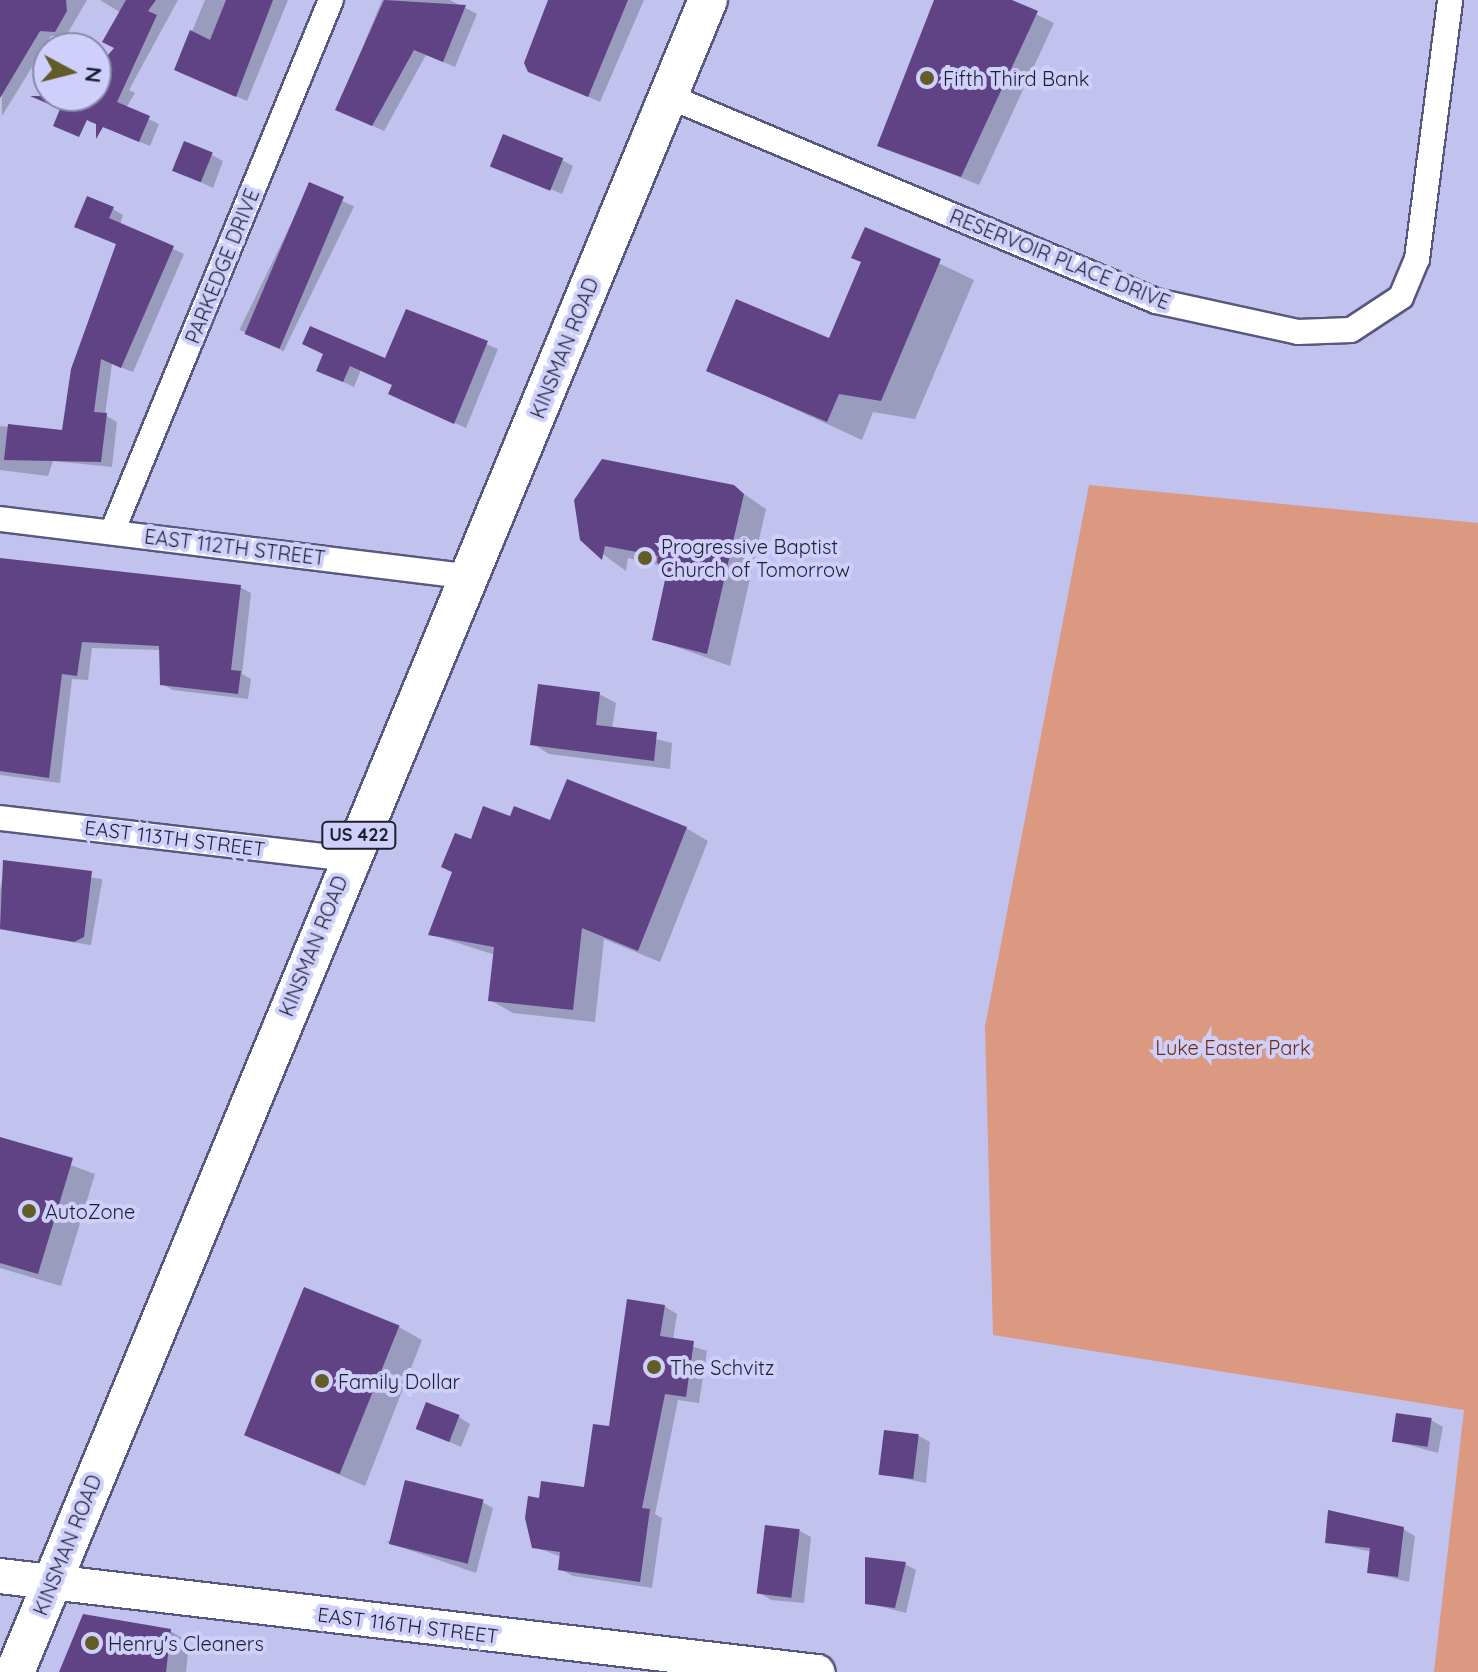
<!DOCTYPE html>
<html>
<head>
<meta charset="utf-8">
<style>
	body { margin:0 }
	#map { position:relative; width:1478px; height:1672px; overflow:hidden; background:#c1c3ee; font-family:Quicksand,sans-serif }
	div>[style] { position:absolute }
	.green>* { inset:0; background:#da9980 }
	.shadow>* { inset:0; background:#0003; transform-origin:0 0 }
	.building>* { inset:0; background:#604385; transform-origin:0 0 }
	.roads { filter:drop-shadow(2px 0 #56587d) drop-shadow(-2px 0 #56587d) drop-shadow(0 2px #56587d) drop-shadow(0 -2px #56587d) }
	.minor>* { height:24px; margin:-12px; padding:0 12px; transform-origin:12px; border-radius:12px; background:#fff }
	.secondary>* { height:34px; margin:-17px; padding:0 17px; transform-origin:17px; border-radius:17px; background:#fff }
	.primary>* { height:38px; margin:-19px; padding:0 19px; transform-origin:19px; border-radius:19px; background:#fff }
	.dots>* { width:22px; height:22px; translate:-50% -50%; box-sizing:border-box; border:4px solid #ced0fb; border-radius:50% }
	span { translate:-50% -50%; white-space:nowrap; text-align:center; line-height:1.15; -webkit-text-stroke:8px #ced0fb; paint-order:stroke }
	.shield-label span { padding:2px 6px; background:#ced0fb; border:2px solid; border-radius:6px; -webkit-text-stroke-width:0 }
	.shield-label { font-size:18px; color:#1e1e2e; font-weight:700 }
	.poi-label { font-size:20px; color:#1e1e2e }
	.left { translate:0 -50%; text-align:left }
	.street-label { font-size:20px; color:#1e1e2e }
	.park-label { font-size:20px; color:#732b06 }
	.north { position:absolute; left:32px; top:32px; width:80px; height:80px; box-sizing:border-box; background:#ced0fb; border:2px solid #8889a9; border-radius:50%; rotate:97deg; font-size:22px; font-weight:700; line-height:32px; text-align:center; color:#1e1e2e }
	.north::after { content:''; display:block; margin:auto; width:28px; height:36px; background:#625c28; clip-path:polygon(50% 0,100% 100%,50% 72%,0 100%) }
</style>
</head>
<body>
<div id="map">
	<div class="green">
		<i style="clip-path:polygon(1089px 485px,1478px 523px,1478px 1672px,1434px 1672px,1464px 1410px,993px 1335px,985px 1027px)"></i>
	</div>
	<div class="shadow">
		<i style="clip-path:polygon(0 0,87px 0,66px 36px,51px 36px,2px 116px)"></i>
		<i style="clip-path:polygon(100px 0,178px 0,129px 90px,135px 93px,126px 108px,159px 124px,150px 146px,88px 121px,89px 96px,96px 96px,117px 48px,121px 13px)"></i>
		<i style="clip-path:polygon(205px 0,288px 0,247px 101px,176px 70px)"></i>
		<i style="clip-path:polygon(382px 0,450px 0,477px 14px,455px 67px,426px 55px,384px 131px,337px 109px)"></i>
		<i style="clip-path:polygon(556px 0,644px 0,600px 102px,530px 71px)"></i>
		<i style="clip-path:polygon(937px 0,1007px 0,1054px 23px,979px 185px,880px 145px)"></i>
		<i style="clip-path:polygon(212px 155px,223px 161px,213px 188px,175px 170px)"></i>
		<i style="clip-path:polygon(562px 160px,573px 166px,562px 194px,493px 165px)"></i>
		<i style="left:310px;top:185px;width:49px;height:161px;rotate:26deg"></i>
		<i style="clip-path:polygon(113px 209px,123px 215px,120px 225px,184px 254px,133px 372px,112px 364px,105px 415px,117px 422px,112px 467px,53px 461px,48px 476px,0 470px,0 426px,64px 432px,118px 245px,88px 232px)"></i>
		<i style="clip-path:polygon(866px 229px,974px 280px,915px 419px,873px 412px,862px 440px,709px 370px,830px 341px,863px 262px)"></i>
		<i style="clip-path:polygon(407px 311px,498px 349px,466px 428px,401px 400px,394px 386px,361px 370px,354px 387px,318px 370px,386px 361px)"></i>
		<i style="clip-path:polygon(734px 487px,766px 509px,730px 666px,654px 639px,670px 568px,628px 558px,626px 571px,582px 539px)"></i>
		<i style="clip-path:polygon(0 560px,240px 587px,251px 593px,242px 674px,251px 679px,248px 699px,173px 690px,162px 684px,161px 650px,92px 648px,88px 680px,72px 679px,60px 783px,0 775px)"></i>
		<i style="clip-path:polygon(599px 694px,616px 703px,612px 729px,672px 743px,670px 769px,549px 754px,533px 744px)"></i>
		<i style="clip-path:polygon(512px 819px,686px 828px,708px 841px,660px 962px,604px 939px,595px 1022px,513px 1013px,490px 1000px,495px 955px,430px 934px,472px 841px)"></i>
		<i style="left:5px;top:862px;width:99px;height:67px;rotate:10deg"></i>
		<i style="clip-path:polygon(0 1139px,95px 1174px,61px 1286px,0 1268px)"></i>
		<i style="clip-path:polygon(664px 1306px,677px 1314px,673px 1340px,707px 1351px,699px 1403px,678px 1400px,655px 1514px,662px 1518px,652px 1588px,573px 1576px,560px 1569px,562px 1557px,534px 1547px,541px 1501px,586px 1489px)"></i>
		<i style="clip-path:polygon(399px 1327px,422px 1340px,365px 1486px,247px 1435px)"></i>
		<i style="clip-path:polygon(459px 1417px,470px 1424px,461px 1447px,418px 1428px)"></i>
		<i style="clip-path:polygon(1431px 1420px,1443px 1427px,1438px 1453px,1394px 1441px)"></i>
		<i style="clip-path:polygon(919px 1436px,930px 1442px,926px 1483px,882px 1474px)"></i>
		<i style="clip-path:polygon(482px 1502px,493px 1508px,476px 1573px,386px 1542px)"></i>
		<i style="clip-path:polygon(1403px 1529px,1415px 1536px,1409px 1582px,1369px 1572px,1372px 1552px,1328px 1542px)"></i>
		<i style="clip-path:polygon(800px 1531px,811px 1537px,804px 1603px,771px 1600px,760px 1593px)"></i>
		<i style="clip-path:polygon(905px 1564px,916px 1570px,906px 1613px,867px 1603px)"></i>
		<i style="clip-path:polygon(170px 1631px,189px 1642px,186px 1672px,64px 1672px)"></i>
	</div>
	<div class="building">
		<i style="clip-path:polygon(0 0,66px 0,67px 11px,55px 32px,40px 31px,0 98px)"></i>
		<i style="clip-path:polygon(126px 0,156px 0,148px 11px,157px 15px,117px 102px,150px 116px,139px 142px,103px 127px,96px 139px,96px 124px,87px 120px,79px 137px,53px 126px,60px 109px,30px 96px,96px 96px,96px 69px,114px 48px,102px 42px)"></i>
		<i style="clip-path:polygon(226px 0,273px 0,236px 97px,174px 70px,190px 30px,210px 40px)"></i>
		<i style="clip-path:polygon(384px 0,466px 5px,443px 62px,414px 50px,372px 126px,335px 110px)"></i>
		<i style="clip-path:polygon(548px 0,628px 0,588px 97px,528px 72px,524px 63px)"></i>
		<i style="clip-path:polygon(934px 0,1012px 0,1038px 11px,961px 177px,877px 146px)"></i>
		<i style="left:503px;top:134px;width:65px;height:35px;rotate:22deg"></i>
		<i style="left:184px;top:141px;width:31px;height:32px;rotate:22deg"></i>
		<i style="left:309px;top:182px;width:38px;height:165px;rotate:23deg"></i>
		<i style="clip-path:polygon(87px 196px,114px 207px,109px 218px,174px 246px,121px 368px,101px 359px,94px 412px,107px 413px,101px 462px,4px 460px,8px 424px,62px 430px,71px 369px,116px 244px,74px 227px)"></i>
		<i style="clip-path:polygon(865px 227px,941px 259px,881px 401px,839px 394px,827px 422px,706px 371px,736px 299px,829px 338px,861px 262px,851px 258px)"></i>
		<i style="clip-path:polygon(406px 309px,488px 341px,454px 424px,388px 394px,392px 385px,350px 366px,343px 382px,316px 371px,323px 354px,302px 344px,310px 326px,385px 358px)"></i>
		<i style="clip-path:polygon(602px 459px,734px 485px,744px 494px,707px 654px,652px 640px,668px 566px,657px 563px,658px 556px,605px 546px,602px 560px,580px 540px,574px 500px)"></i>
		<i style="clip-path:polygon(0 558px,241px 585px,231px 670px,241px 671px,238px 694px,160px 685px,159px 646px,82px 642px,77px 676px,62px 674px,49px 778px,0 771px)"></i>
		<i style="clip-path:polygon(538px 684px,600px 692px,596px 725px,657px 732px,654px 761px,530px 745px)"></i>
		<i style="clip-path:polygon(567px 779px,687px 827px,638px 951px,582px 928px,573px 1010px,488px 1001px,494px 947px,428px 935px,452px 872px,441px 867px,455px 833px,471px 839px,483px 806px,510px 816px,514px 806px,550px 820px)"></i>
		<i style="clip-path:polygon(3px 860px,92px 871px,84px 937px,74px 942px,0 929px)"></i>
		<i style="clip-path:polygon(0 1137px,73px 1158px,38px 1274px,0 1263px)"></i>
		<i style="left:304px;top:1287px;width:103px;height:160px;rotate:22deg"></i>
		<i style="clip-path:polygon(627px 1299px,665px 1305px,660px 1336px,694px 1341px,686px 1397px,665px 1394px,642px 1508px,650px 1509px,640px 1582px,558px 1570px,560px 1552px,532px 1548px,525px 1518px,528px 1496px,539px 1498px,541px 1481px,584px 1487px,593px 1424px,609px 1426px)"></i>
		<i style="left:426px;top:1402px;width:36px;height:29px;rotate:21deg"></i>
		<i style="left:1396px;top:1413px;width:36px;height:29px;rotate:8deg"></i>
		<i style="left:884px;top:1430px;width:35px;height:45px;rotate:7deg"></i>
		<i style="left:405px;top:1480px;width:81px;height:66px;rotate:14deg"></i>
		<i style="clip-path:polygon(1328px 1510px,1404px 1527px,1398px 1577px,1367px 1573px,1370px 1548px,1325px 1543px)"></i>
		<i style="left:765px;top:1525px;width:35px;height:69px;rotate:7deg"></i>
		<i style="clip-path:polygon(865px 1557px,906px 1562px,895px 1608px,865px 1604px)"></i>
		<i style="clip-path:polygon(83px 1614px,171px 1629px,166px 1672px,59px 1672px)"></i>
	</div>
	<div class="roads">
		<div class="minor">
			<i style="left:668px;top:96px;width:529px;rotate:22.79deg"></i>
			<i style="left:1156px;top:301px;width:145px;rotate:12.3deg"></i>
			<i style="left:1298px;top:332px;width:53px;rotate:-2.2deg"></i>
			<i style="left:1351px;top:330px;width:60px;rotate:-33.4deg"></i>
			<i style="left:1401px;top:297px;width:41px;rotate:-67.2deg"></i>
			<i style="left:1417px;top:259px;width:261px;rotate:-82.7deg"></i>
			<i style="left:0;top:519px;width:474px;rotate:7deg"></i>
			<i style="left:112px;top:532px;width:575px;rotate:-67.63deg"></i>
			<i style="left:0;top:818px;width:351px;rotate:6.7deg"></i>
		</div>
		<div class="secondary">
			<i style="left:0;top:1576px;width:823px;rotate:6.7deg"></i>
		</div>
		<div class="primary">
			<i style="left:15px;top:1672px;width:1810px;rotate:-67.49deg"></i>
		</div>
	</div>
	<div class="dots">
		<i style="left:927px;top:78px;background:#625c28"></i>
		<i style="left:645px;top:558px;background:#625c28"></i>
		<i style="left:29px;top:1211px;background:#625c28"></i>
		<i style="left:654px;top:1367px;background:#625c28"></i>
		<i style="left:322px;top:1381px;background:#625c28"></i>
		<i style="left:92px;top:1643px;background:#625c28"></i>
	</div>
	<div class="shield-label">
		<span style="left:359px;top:835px">US 422</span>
	</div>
	<div class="poi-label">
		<span class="left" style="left:943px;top:78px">Fifth Third Bank</span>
		<span class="left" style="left:661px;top:558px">Progressive Baptist<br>Church of Tomorrow</span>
		<span class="left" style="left:45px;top:1211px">AutoZone</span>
		<span class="left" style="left:670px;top:1367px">The Schvitz</span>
		<span class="left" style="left:338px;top:1381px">Family Dollar</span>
		<span class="left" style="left:108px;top:1643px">Henry's Cleaners</span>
	</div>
	<div class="street-label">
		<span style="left:1060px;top:259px;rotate:22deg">RESERVOIR PLACE DRIVE</span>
		<span style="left:222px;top:266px;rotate:-68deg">PARKEDGE DRIVE</span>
		<span style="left:564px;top:348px;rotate:-68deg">KINSMAN ROAD</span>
		<span style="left:235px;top:547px;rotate:7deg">EAST 112TH STREET</span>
		<span style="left:175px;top:838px;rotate:7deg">EAST 113TH STREET</span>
		<span style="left:313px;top:946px;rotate:-68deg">KINSMAN ROAD</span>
		<span style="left:67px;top:1545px;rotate:-68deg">KINSMAN ROAD</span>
		<span style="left:408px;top:1625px;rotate:7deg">EAST 116TH STREET</span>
	</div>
	<div class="park-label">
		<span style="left:1233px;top:1047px">Luke Easter Park</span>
	</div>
	<div class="north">N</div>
</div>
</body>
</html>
